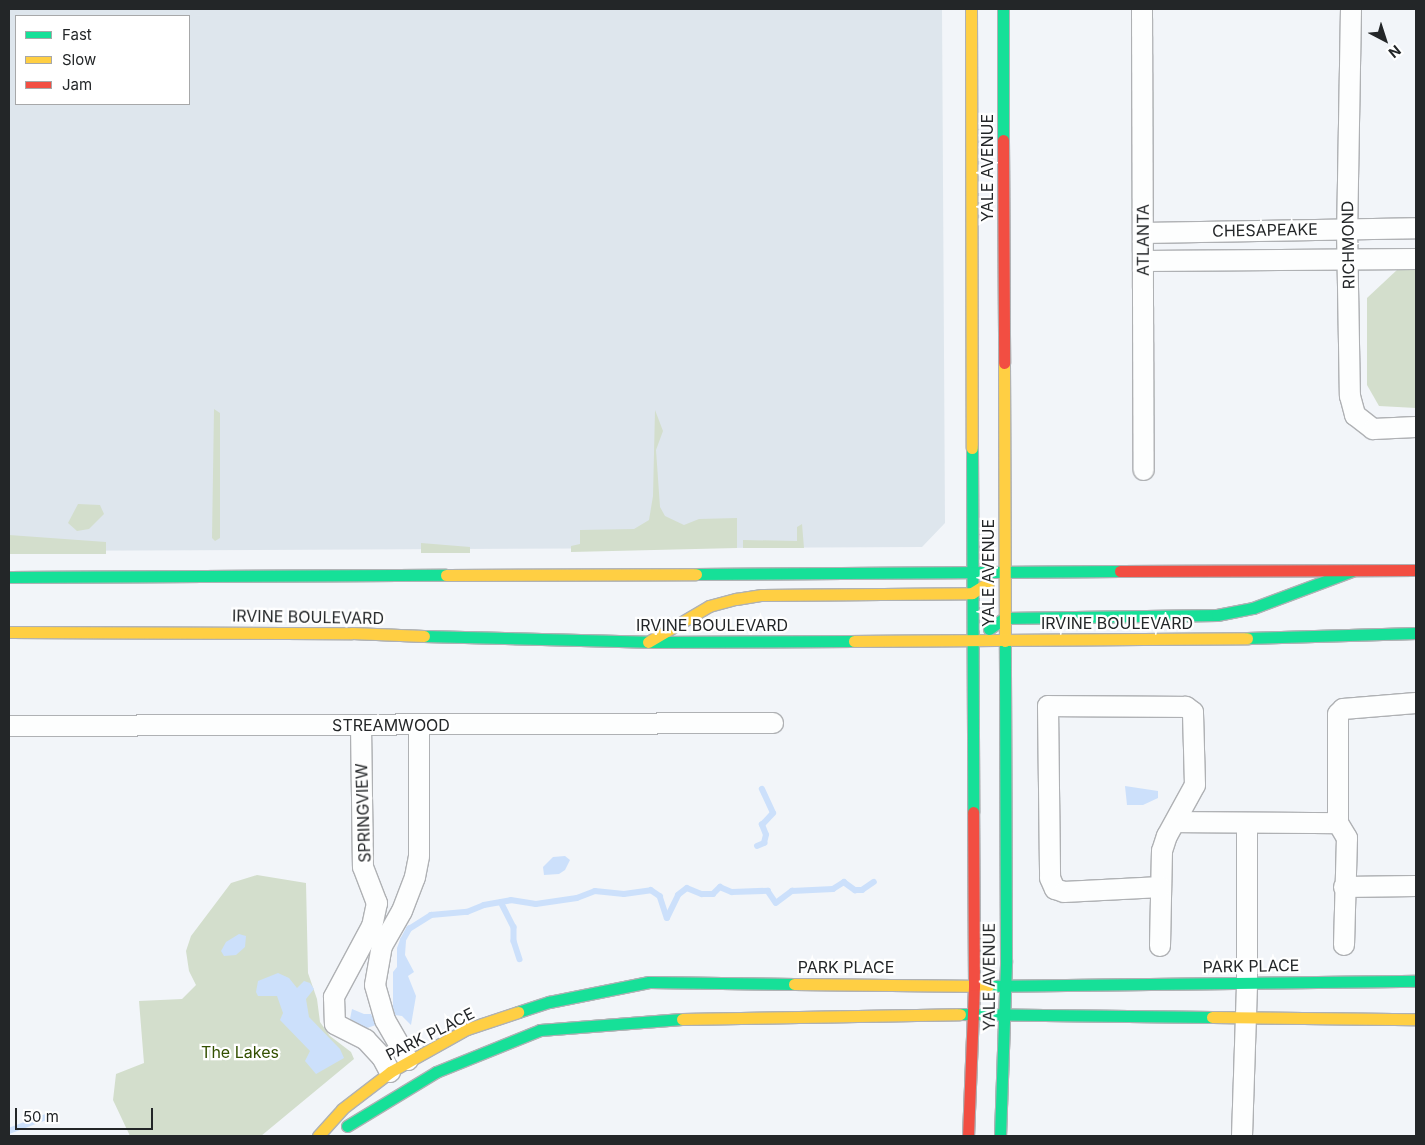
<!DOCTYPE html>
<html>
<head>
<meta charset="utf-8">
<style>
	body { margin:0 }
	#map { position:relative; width:1425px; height:1145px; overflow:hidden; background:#f2f5f9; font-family:Inter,sans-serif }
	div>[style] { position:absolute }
	.built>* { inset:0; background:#dee6ed }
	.green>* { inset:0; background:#d3decc }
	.water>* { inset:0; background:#cce0fb }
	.stream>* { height:5.5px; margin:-2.75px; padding:0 2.75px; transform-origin:2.75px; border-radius:2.75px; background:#cce0fb }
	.roads { filter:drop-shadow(1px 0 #afb1b4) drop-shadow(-1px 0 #afb1b4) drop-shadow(0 1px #afb1b4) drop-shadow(0 -1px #afb1b4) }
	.street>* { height:20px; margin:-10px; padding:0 10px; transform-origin:10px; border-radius:10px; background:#fdfefe }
	.fast>* { height:11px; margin:-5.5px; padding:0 5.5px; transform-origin:5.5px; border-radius:5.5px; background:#16e098 }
	.slow>* { height:11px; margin:-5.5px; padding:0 5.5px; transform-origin:5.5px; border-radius:5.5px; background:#ffcf43 }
	.jam>* { height:11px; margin:-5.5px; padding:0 5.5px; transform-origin:5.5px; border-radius:5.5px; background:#f24e42 }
	span { translate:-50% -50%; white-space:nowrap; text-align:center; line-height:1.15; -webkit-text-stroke:4.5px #fff; paint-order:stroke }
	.street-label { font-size:16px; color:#232628 }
	.park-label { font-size:16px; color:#335000 }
	.frame { position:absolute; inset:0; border:10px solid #232628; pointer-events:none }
	.legend { position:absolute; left:15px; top:15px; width:175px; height:90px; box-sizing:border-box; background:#fff; border:1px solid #a7a8a9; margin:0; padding:6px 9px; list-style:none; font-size:15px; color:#232628 }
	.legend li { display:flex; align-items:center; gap:10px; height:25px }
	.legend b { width:25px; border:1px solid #a7a8a9 }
	.north { position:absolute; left:1360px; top:15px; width:50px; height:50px; -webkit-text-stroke:4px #fff; paint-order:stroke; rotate:140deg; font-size:14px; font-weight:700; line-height:20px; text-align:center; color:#232628 }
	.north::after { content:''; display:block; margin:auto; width:18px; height:22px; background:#232628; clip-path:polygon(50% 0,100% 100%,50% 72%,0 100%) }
	.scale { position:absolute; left:15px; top:1108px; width:138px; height:22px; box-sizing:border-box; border:2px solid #232628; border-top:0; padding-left:6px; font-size:15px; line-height:18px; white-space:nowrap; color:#232628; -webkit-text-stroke:4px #fff; paint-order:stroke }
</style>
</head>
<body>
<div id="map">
	<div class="built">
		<i style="clip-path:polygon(evenodd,9px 9px,942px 9px,945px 523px,922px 547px,9px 551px,9px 9px,16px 16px,189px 16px,189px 104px,16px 104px,16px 16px)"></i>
	</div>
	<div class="green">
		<i style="clip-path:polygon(1398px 269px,1416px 269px,1416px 408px,1379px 406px,1367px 385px,1367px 298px)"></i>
		<i style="clip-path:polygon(214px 409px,220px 413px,220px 538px,215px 541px,212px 538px)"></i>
		<i style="clip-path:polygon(655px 410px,663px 431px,656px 450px,660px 507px,665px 516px,684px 525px,699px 519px,737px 518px,737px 548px,571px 552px,571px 546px,580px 544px,580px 530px,634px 529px,649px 520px,653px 496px)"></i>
		<i style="clip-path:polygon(78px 504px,100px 505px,104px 514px,89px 529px,77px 531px,68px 523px)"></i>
		<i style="clip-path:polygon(802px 524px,804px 548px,743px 548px,743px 540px,797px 541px,797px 527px)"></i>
		<i style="clip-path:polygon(9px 535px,106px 542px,106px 554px,9px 554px)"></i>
		<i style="clip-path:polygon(421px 543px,470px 547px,470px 553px,421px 553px)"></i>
		<i style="clip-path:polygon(257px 875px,306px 883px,308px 973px,317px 999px,320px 1022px,330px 1036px,351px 1052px,354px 1059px,261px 1136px,130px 1136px,113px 1100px,116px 1074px,144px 1063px,139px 1001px,182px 999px,196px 985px,189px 971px,186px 951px,191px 936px,231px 883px)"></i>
	</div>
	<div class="water">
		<i style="clip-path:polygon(1125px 786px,1158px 791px,1158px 798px,1143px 805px,1127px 805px)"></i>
		<i style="clip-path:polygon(565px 856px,570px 860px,565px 870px,559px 874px,544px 875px,543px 867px,553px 857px)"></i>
		<i style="clip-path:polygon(239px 934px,246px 936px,245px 947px,236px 955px,224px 956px,221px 951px,226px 942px)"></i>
		<i style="clip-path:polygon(401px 937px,406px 941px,405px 955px,414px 972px,408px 976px,416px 996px,411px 1025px,402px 1016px,395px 1015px,393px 1007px,393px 972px,397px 967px,397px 948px)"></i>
		<i style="clip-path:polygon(278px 973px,289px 978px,297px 988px,304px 981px,310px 983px,314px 989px,306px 999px,309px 1017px,340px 1049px,344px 1058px,316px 1074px,305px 1061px,310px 1051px,280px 1020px,283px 1013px,277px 996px,258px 996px,256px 992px,258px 981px)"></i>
		<i style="clip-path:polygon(352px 1009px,364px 1014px,371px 1014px,376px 1025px,364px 1029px,350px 1019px)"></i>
	</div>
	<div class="stream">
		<i style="left:757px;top:846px;width:8px;rotate:-23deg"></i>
		<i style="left:764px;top:843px;width:8px;rotate:-76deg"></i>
		<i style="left:766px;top:835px;width:11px;rotate:-112deg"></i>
		<i style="left:762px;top:825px;width:16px;rotate:-47deg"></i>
		<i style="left:773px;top:813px;width:26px;rotate:-115deg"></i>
		<i style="left:501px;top:902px;width:28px;rotate:63deg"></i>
		<i style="left:514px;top:927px;width:14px;rotate:90deg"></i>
		<i style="left:514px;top:941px;width:19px;rotate:72deg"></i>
		<i style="left:403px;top:940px;width:13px;rotate:-61deg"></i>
		<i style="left:409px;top:929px;width:26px;rotate:-32deg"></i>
		<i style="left:431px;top:915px;width:36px;rotate:-5deg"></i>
		<i style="left:467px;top:912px;width:18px;rotate:-22deg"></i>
		<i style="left:484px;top:905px;width:27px;rotate:-10deg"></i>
		<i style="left:511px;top:900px;width:25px;rotate:9deg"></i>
		<i style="left:536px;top:904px;width:41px;rotate:-8.3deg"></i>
		<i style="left:577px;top:898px;width:19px;rotate:-21deg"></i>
		<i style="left:595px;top:891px;width:29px;rotate:6deg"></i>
		<i style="left:624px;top:894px;width:27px;rotate:-8deg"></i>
		<i style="left:651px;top:890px;width:11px;rotate:34deg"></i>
		<i style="left:660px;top:896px;width:23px;rotate:72deg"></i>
		<i style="left:667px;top:918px;width:25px;rotate:-64deg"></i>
		<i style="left:678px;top:895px;width:11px;rotate:-38deg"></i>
		<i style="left:687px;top:888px;width:16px;rotate:22deg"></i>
		<i style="left:702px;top:894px;width:11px"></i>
		<i style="left:713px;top:894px;width:10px;rotate:-45deg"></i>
		<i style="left:720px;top:887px;width:13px;rotate:23deg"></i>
		<i style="left:732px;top:892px;width:36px;rotate:-2deg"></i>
		<i style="left:768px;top:891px;width:14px;rotate:56deg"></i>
		<i style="left:776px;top:903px;width:20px;rotate:-37deg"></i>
		<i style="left:792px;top:891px;width:41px;rotate:-2.8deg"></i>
		<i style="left:833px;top:889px;width:13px;rotate:-32deg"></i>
		<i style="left:844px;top:882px;width:14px;rotate:36deg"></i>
		<i style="left:855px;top:890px;width:7px"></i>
		<i style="left:862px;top:890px;width:14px;rotate:-34deg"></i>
		<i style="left:9px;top:1131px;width:48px;rotate:-20.7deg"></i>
	</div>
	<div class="roads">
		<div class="street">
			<i style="left:1142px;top:9px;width:461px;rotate:89.8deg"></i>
			<i style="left:1351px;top:9px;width:220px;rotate:91deg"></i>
			<i style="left:1347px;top:229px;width:167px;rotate:89deg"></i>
			<i style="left:1350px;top:396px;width:20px;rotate:75deg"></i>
			<i style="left:1355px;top:415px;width:23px;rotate:38deg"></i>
			<i style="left:1373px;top:429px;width:43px;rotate:-2.7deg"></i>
			<i style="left:1143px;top:233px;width:273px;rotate:-1deg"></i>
			<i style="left:1143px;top:261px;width:273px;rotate:-0.4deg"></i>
			<i style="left:361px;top:725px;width:142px;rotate:89.2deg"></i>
			<i style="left:363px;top:867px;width:39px;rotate:69deg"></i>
			<i style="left:377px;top:903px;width:24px;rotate:102deg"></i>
			<i style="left:372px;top:926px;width:81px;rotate:118.2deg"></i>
			<i style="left:334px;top:997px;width:27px;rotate:88deg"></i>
			<i style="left:335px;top:1024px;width:35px;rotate:27deg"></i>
			<i style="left:366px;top:1040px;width:23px;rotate:47deg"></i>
			<i style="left:382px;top:1057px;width:17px;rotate:62deg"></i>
			<i style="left:9px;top:726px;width:764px;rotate:-0.22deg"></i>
			<i style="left:1176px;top:822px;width:162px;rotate:0.4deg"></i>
			<i style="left:1344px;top:887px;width:72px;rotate:-0.8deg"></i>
			<i style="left:1344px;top:945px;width:107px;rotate:-88.4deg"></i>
			<i style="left:1347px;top:838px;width:17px;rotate:-121deg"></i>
			<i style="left:1338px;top:823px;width:109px;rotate:-90deg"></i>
			<i style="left:1338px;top:714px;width:7px;rotate:-45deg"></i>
			<i style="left:1343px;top:709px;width:73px;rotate:-4.7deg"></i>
			<i style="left:1160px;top:946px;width:95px;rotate:-88.8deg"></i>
			<i style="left:1162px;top:851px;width:16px;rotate:-72deg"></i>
			<i style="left:1167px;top:836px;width:58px;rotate:-61.2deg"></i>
			<i style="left:1195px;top:785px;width:73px;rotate:-91.6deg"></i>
			<i style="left:1193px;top:712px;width:9px;rotate:-144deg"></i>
			<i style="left:1186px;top:707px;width:138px;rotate:-179.6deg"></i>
			<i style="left:1048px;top:706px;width:172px;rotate:89.3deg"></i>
			<i style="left:1050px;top:878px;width:12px;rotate:66deg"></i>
			<i style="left:1055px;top:889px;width:9px;rotate:18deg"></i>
			<i style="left:1064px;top:892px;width:97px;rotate:-3deg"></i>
			<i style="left:408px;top:1060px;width:46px;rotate:-119.9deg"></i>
			<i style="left:385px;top:1020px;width:36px;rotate:-106deg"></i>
			<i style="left:375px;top:985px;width:40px;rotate:-80deg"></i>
			<i style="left:382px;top:946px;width:40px;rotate:-60.3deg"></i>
			<i style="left:402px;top:911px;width:36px;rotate:-69deg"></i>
			<i style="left:415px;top:877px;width:21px;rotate:-79deg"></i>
			<i style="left:419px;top:856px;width:131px;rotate:-90deg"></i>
			<i style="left:1242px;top:1136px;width:154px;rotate:-88.1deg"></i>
			<i style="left:1247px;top:982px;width:159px;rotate:-90deg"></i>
		</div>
		<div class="fast">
			<i style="left:1003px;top:9px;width:131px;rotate:90deg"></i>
			<i style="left:972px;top:448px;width:364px;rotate:89.8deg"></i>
			<i style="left:696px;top:574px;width:424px;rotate:-0.4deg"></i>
			<i style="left:9px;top:577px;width:437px;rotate:-0.3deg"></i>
			<i style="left:989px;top:629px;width:19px;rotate:-36deg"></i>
			<i style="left:1004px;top:618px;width:213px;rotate:-0.8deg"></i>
			<i style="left:1217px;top:615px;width:37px;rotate:-11deg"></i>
			<i style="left:1253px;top:608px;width:106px;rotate:-20.5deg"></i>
			<i style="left:424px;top:636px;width:224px;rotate:1.5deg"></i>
			<i style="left:648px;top:642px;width:206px;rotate:-0.3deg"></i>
			<i style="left:1247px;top:638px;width:169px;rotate:-1.7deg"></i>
			<i style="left:988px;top:986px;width:428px;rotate:-0.7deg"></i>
			<i style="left:518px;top:1012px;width:33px;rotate:-18deg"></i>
			<i style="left:549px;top:1002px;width:102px;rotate:-11.3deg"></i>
			<i style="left:649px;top:982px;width:145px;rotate:0.8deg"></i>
			<i style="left:960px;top:1014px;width:252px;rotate:0.7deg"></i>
			<i style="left:347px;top:1126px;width:104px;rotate:-31.2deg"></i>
			<i style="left:436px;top:1072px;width:112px;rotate:-22deg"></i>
			<i style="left:540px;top:1030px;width:142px;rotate:-4.4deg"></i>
			<i style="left:1000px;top:1136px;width:176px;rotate:-88deg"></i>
			<i style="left:1006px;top:960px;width:319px;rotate:-90.2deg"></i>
		</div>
		<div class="slow">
			<i style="left:971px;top:9px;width:439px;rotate:89.9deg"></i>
			<i style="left:1004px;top:363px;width:278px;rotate:89.8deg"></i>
			<i style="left:446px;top:575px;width:250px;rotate:-0.2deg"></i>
			<i style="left:9px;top:632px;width:343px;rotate:0.2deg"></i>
			<i style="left:352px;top:633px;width:72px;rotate:2.4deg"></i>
			<i style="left:854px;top:641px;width:393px;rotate:-0.4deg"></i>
			<i style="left:648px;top:642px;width:71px;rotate:-30.5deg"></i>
			<i style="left:709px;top:606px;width:28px;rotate:-15deg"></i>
			<i style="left:736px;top:599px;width:26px;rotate:-9deg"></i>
			<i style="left:762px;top:595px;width:210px;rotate:-0.5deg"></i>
			<i style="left:972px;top:593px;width:19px;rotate:-32deg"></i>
			<i style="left:794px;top:984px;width:194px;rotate:0.6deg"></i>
			<i style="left:1212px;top:1017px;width:204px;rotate:0.6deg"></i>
			<i style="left:682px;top:1019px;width:278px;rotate:-1deg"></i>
			<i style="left:318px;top:1136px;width:36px;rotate:-48deg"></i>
			<i style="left:342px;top:1109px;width:61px;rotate:-37.6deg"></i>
			<i style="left:390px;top:1072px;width:88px;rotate:-29.2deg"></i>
			<i style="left:467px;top:1029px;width:54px;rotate:-18.4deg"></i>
		</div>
		<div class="jam">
			<i style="left:1003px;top:140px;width:223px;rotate:89.7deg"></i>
			<i style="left:1120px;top:571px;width:296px;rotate:-0.2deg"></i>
			<i style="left:968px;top:1136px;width:151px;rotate:-87.7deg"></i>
			<i style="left:974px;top:985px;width:173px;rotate:-90.3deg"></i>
		</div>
	</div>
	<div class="street-label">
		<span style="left:987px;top:168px;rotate:-90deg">YALE AVENUE</span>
		<span style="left:1265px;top:230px;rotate:-1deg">CHESAPEAKE</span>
		<span style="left:1143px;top:240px;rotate:-90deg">ATLANTA</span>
		<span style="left:1348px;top:245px;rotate:-91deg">RICHMOND</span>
		<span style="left:988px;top:573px;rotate:-90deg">YALE AVENUE</span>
		<span style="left:308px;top:617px;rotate:1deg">IRVINE BOULEVARD</span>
		<span style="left:1117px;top:623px">IRVINE BOULEVARD</span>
		<span style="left:712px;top:625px">IRVINE BOULEVARD</span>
		<span style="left:391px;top:725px">STREAMWOOD</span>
		<span style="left:363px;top:813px;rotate:-92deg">SPRINGVIEW</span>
		<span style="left:1251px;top:966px;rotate:-1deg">PARK PLACE</span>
		<span style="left:846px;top:967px">PARK PLACE</span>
		<span style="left:989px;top:977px;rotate:-90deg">YALE AVENUE</span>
		<span style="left:430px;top:1034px;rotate:-27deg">PARK PLACE</span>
	</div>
	<div class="park-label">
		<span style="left:240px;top:1052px">The Lakes</span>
	</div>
	<div class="frame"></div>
	<ul class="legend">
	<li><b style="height:6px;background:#16e098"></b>Fast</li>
	<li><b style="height:6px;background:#ffcf43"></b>Slow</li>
	<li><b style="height:6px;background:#f24e42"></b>Jam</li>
	</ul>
	<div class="north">N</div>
	<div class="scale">50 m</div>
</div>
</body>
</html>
